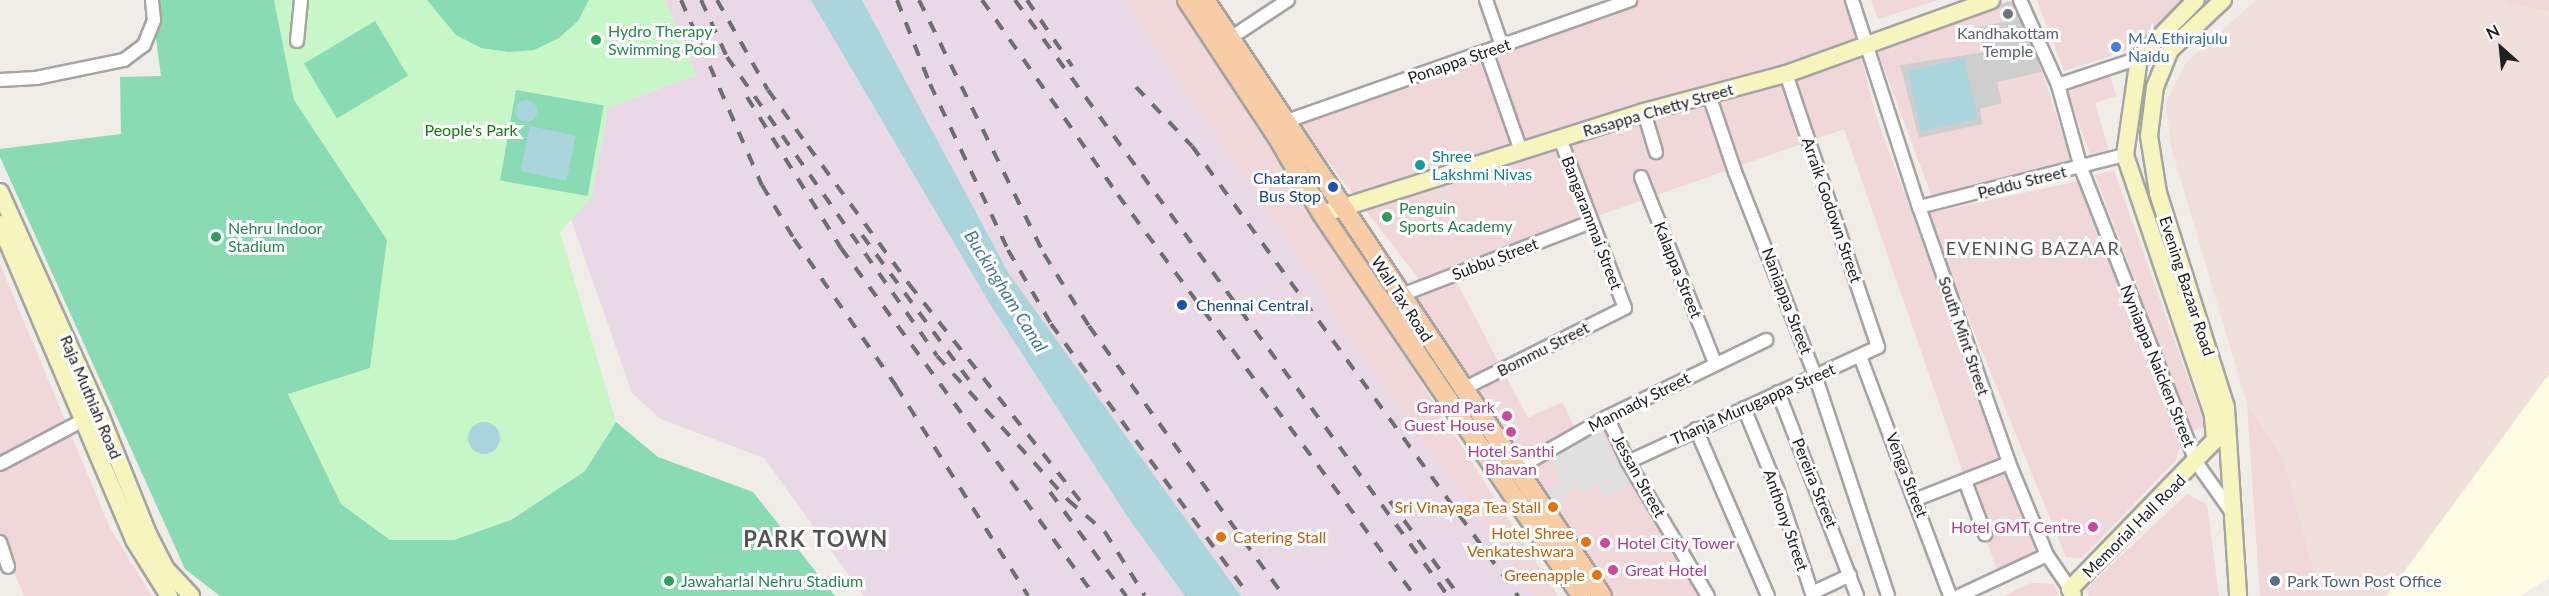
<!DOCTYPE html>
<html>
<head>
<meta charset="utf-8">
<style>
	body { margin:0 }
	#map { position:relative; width:2549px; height:596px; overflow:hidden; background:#f0ece7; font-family:Lato,sans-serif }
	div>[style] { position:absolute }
	.commercial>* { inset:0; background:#f0d7d9 }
	.industrial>* { inset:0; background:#e9d9e7 }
	.education>* { inset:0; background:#fefbe3 }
	.religious>* { inset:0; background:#cecece }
	.military>* { inset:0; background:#f1dfdb }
	.park>* { inset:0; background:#c8f7c7 }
	.pitch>* { inset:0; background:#89dbb4; transform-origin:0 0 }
	.parking>* { inset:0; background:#e0e0e0 }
	.water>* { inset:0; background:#aad5dc; transform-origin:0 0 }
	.round { border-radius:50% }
	.roads { filter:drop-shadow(2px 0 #a4a4a4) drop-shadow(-2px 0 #a4a4a4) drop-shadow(0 2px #a4a4a4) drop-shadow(0 -2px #a4a4a4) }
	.street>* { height:12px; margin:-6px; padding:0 6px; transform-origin:6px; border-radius:6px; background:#fff }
	.secondary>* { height:16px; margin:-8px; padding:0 8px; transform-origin:8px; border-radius:8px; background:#f7f5be }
	.primary>* { height:18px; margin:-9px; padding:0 9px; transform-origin:9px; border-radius:9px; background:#f8cca5 }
	.rail>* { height:4px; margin-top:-2px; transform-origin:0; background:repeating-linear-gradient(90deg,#6e6e6e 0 12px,transparent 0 24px) }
	.dots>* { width:16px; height:16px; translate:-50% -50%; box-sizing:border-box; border:3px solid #fff; border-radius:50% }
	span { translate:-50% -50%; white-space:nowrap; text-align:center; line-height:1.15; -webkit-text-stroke:6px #fff; paint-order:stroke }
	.leisure-label { font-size:16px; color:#27864d }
	.left { translate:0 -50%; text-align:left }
	.worship-label { font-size:16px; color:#5b616d }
	.shop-label { font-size:16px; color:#366cbe }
	.street-label { font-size:16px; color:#202020 }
	.park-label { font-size:16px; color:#127b11 }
	.culture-label { font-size:16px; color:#0d838f }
	.transit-label { font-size:16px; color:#164399 }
	.right { translate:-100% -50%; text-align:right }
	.hotel-label { font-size:16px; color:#b23c85 }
	.food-label { font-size:16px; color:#c56008 }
	.service-label { font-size:16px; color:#4e5e75 }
	.neighbourhood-label { font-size:18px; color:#535353; letter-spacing:1.5px }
	.water-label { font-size:18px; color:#4a7b9c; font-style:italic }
	.district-label { font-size:22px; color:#535353; font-weight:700; letter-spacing:1.5px }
	.north { position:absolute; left:2471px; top:18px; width:60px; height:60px; -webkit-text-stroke:4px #fff; paint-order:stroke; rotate:333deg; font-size:16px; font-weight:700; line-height:24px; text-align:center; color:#202020 }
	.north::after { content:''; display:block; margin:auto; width:21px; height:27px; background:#202020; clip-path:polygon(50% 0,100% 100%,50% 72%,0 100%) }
</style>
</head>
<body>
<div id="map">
	<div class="commercial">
		<i style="clip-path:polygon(1124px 0,1175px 0,1558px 596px,1534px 596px,1325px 304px,1328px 302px)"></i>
		<i style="clip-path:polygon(1635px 0,1847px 0,1876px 116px,2040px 564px,2001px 582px,1844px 129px,1419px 279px,1295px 119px)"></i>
		<i style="clip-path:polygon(1871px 0,1938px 0,1878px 19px)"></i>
		<i style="clip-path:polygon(2037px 0,2181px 0,2138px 47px,2064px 71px)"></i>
		<i style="clip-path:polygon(2505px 0,2549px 0,2549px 11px,2505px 3px)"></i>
		<i style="clip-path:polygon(2000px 4px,2004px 22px,1985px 52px,1901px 65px,1980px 109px,1997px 82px,2042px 72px,2073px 166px,1932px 197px,1874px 41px)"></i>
		<i style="clip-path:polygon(2110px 73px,2116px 96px,2095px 103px,2109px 151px,2090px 154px,2065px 88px)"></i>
		<i style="clip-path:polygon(2114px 170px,2205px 426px,2192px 432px,2095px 175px)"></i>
		<i style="clip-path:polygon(2079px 181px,2180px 446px,2176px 460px,2082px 558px,2066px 557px,1926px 214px)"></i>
		<i style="clip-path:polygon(0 264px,110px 528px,152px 596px,24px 596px,0 539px)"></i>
		<i style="clip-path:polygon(1457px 283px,1528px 418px,1562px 402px,1581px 439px,1610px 423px,1708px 596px,1610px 596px,1415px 299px)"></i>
		<i style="clip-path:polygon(2247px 404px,2283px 457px,2321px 596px,2260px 596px)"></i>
		<i style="clip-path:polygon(2187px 494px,2207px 505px,2219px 596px,2089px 596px,2086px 589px)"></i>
		<i style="clip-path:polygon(2031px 583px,2054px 584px,2059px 596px,2004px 596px)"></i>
	</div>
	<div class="industrial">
		<i style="clip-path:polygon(665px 0,1124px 0,1329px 302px,1326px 305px,1534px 596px,864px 596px,764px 458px,661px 419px,632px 393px,571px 219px,591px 198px,608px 108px,696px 75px)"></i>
	</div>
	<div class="education">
		<i style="clip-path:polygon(2549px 374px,2549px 578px,2520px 596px,2386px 596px)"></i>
	</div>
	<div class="religious">
		<i style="clip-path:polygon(2014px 0,2042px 72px,1997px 82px,2002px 103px,1980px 109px,1982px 124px,1919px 138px,1900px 65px,1985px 52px,1979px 27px,2004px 22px,2000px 4px)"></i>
	</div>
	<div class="military">
		<i style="clip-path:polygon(2256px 0,2505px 0,2506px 3px,2549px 11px,2549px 374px,2386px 596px,2321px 596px,2283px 457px,2247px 404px,2171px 147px,2166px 103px,2186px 63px)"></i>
	</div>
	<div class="park">
		<i style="clip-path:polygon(274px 0,665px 0,696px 75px,608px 108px,591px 198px,560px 232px,616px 422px,585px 471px,511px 520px,454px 540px,390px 540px,341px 504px,288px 393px,370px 368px,387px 240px,294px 100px)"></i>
	</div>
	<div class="pitch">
		<i style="clip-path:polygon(151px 0,274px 0,294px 100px,387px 240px,370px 368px,288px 394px,341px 504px,390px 540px,454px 540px,511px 520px,585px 471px,616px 422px,658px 457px,753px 492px,835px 596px,220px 596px,185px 569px,0 157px,0 149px,121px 134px,120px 77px,161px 76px)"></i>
		<i style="clip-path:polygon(427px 0,589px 0,578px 21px,559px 38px,534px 50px,509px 52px,481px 48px,456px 35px)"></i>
		<i style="left:375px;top:21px;width:64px;height:83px;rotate:59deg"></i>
		<i style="left:516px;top:90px;width:89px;height:92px;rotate:10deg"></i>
	</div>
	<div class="parking">
		<i style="clip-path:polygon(1601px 432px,1630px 485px,1605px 498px,1597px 485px,1583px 493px,1579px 487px,1547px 506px,1539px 494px,1563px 482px,1550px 459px)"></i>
	</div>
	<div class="water">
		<i style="clip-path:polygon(811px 0,862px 0,1009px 274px,1241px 596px,1185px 596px,1129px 519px,990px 304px)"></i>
		<i style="left:1964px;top:58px;width:62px;height:58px;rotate:77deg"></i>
		<i class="round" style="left:515px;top:100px;width:22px;height:22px"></i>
		<i style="left:530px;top:126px;width:47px;height:46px;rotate:12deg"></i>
		<i class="round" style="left:468px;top:422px;width:32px;height:32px"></i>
	</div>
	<div class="roads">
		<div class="street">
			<i style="left:1486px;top:0;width:49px;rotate:70.8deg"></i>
			<i style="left:1852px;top:0;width:218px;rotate:72.1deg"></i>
			<i style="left:1919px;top:207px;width:271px;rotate:70.6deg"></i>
			<i style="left:2009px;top:463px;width:100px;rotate:67.6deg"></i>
			<i style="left:2047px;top:555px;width:41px;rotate:55.9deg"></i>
			<i style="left:2020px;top:0;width:93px;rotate:65.9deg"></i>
			<i style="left:2058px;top:85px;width:86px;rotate:74.5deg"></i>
			<i style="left:2081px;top:168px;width:316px;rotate:68.6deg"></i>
			<i style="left:2196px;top:462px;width:64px;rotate:54.6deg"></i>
			<i style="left:1232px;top:37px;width:67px;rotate:-33.5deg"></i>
			<i style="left:297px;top:41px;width:41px;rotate:-84.4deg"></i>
			<i style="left:1486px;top:51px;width:106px;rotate:70.7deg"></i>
			<i style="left:0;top:80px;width:36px;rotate:-3deg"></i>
			<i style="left:36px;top:78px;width:90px;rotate:-11.6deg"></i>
			<i style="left:124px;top:60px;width:25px;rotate:-37deg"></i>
			<i style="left:144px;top:45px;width:27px;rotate:-68deg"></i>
			<i style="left:154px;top:20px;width:20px;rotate:-96deg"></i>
			<i style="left:2058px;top:85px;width:85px;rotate:-18.4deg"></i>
			<i style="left:1709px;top:95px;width:81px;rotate:71.3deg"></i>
			<i style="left:1735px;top:172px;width:218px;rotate:68.5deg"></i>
			<i style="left:1815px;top:375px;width:233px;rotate:71.7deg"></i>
			<i style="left:1644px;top:112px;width:42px;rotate:73.3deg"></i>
			<i style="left:1287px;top:121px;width:364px;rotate:-19.4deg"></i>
			<i style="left:1641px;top:177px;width:200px;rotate:68.3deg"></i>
			<i style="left:1919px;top:207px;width:212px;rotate:-14.2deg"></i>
			<i style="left:1399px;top:296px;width:206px;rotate:-21.1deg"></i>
			<i style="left:1860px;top:356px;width:256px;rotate:69.4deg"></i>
			<i style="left:1461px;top:390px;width:183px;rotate:-26.6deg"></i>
			<i style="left:1625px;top:308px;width:181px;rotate:-111deg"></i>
			<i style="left:1778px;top:392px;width:219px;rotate:68.8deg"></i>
			<i style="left:1744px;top:408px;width:87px;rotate:67.6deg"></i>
			<i style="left:1777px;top:488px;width:111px;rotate:71.6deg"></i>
			<i style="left:1812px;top:593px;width:42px;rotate:-25.3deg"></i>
			<i style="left:1607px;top:417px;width:50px;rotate:65deg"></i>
			<i style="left:1628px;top:462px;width:156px;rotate:59.2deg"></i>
			<i style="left:1696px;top:429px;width:182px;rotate:66.7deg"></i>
			<i style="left:1628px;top:462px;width:275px;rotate:-24.7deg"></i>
			<i style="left:1878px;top:347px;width:288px;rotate:-108.6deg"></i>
			<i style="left:0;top:464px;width:101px;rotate:-27.8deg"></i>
			<i style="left:1516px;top:469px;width:105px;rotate:-29.7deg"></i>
			<i style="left:1607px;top:417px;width:177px;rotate:-25.8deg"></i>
			<i style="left:1965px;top:481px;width:57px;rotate:69.3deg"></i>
			<i style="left:1917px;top:499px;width:99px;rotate:-21.4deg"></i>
			<i style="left:0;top:542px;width:26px;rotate:72deg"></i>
			<i style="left:1959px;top:596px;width:97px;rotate:-25deg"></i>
		</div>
		<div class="secondary">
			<i style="left:2223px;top:0;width:73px;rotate:136.7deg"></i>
			<i style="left:2170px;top:50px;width:40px;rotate:112deg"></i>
			<i style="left:2155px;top:87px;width:49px;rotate:97deg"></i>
			<i style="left:2149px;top:136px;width:58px;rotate:81deg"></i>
			<i style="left:2158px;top:193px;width:225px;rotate:72.4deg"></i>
			<i style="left:2226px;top:408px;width:188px;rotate:86.3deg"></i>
			<i style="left:0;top:192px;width:241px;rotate:65.8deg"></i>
			<i style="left:99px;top:412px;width:131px;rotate:68.1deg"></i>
			<i style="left:148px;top:534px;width:39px;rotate:63deg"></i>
			<i style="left:166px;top:569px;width:37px;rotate:47deg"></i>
			<i style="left:1322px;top:214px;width:338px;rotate:-17.6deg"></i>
			<i style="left:1644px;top:112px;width:147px;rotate:-15deg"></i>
			<i style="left:1786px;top:74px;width:218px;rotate:-19.8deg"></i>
			<i style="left:0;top:224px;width:343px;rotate:67deg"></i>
			<i style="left:134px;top:540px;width:66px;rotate:58deg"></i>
			<i style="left:2073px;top:596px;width:8px;rotate:-113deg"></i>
			<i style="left:2070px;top:589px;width:208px;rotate:-45.8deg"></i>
			<i style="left:2215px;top:440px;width:25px;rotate:-95deg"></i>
			<i style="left:2213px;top:415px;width:274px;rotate:-108.7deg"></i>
			<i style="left:2125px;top:155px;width:98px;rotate:-81.8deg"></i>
			<i style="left:2139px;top:58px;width:81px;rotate:-45.5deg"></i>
		</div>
		<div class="primary">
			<i style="left:1187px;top:0;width:165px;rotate:56.6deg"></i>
			<i style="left:1278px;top:138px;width:88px;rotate:59.9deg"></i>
			<i style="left:1322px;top:214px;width:462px;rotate:55.8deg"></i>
			<i style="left:1205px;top:0;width:716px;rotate:56.33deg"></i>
		</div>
	</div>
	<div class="rail">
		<i style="left:681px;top:0;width:202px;rotate:66.4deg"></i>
		<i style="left:762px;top:185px;width:63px;rotate:59.3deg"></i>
		<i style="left:794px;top:239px;width:179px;rotate:55.2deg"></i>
		<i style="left:896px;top:386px;width:248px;rotate:57.8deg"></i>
		<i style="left:701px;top:0;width:63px;rotate:65.5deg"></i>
		<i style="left:727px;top:57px;width:365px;rotate:54.9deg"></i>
		<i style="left:937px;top:356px;width:195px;rotate:47.7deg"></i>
		<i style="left:1068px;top:500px;width:49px;rotate:40.9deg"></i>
		<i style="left:1105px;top:532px;width:75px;rotate:58deg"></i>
		<i style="left:717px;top:0;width:103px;rotate:60.5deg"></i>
		<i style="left:768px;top:90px;width:69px;rotate:54.5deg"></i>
		<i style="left:808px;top:146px;width:171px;rotate:53.8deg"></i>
		<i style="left:909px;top:284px;width:284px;rotate:51.7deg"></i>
		<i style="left:897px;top:0;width:90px;rotate:68.6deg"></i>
		<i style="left:930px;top:84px;width:183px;rotate:64.8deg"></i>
		<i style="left:1008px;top:250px;width:86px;rotate:59.8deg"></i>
		<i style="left:1051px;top:324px;width:336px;rotate:53.9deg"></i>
		<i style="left:919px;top:0;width:283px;rotate:63.8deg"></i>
		<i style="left:1044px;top:254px;width:85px;rotate:58deg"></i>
		<i style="left:1089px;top:326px;width:333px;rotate:54.2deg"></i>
		<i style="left:982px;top:0;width:238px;rotate:55.1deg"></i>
		<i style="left:1118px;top:195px;width:499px;rotate:53.5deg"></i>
		<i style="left:1015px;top:0;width:737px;rotate:54deg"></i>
		<i style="left:1027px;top:0;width:80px;rotate:55.7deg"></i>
		<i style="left:1136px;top:87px;width:81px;rotate:46.5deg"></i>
		<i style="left:1192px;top:146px;width:556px;rotate:54.08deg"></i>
		<i style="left:747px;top:97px;width:178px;rotate:58.1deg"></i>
		<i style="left:841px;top:248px;width:431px;rotate:53.9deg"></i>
		<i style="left:862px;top:235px;width:180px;rotate:53.6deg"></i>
		<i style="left:1050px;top:492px;width:129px;rotate:53.8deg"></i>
		<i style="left:1390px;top:501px;width:117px;rotate:54deg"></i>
	</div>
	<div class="dots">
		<i style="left:2008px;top:14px;background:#6b7280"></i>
		<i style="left:596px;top:40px;background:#2e9e5b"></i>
		<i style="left:2116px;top:47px;background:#3f7fe0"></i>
		<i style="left:1420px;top:165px;background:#0f9aa8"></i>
		<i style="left:1333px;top:187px;background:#1a4fb4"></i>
		<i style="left:1387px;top:217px;background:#2e9e5b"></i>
		<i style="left:216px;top:237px;background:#2e9e5b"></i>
		<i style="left:1182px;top:305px;background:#1a4fb4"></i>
		<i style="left:1507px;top:416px;background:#d1479c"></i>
		<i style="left:1511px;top:432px;background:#d1479c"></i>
		<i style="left:1553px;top:507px;background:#e8710a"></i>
		<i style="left:2093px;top:527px;background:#d1479c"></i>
		<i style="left:1221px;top:537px;background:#e8710a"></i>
		<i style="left:1586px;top:542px;background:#e8710a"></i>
		<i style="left:1605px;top:543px;background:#d1479c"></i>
		<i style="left:1613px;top:570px;background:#d1479c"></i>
		<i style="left:1597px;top:575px;background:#e8710a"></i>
		<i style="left:669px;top:581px;background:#2e9e5b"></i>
		<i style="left:2275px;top:581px;background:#5c6f8a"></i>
	</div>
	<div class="leisure-label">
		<span class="left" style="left:608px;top:40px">Hydro Therapy<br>Swimming Pool</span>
		<span class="left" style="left:1399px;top:217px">Penguin<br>Sports Academy</span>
		<span class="left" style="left:228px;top:237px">Nehru Indoor<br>Stadium</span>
		<span class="left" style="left:681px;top:581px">Jawaharlal Nehru Stadium</span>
	</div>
	<div class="worship-label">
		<span style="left:2008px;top:42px">Kandhakottam<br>Temple</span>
	</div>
	<div class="shop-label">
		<span class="left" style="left:2128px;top:47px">M.A.Ethirajulu<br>Naidu</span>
	</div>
	<div class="street-label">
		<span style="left:1459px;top:61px;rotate:-19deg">Ponappa Street</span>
		<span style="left:1658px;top:110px;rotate:-16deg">Rasappa Chetty Street</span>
		<span style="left:2022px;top:182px;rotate:-14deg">Peddu Street</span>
		<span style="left:1832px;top:210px;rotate:71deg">Arraik Godown Street</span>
		<span style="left:1592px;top:223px;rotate:69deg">Bangarammai Street</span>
		<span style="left:1495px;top:259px;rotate:-21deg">Subbu Street</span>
		<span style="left:1678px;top:270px;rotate:68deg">Kalappa Street</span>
		<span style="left:2187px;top:286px;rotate:72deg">Evening Bazaar Road</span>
		<span style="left:1402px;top:299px;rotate:57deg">Wall Tax Road</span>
		<span style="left:1787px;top:301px;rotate:69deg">Naniappa Street</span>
		<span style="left:1964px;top:336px;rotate:71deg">South Mint Street</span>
		<span style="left:1543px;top:349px;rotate:-27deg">Bommu Street</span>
		<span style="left:2158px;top:366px;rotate:68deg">Nyniappa Naicken Street</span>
		<span style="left:91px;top:397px;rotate:67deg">Raja Muthiah Road</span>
		<span style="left:1639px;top:402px;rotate:-27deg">Mannady Street</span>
		<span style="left:1753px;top:404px;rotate:-24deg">Thanja Murugappa Street</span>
		<span style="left:1907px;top:475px;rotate:69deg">Venga Street</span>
		<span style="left:1639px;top:476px;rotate:61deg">Jessan Street</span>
		<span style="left:1815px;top:483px;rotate:68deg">Pereira Street</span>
		<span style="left:1786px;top:520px;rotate:71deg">Anthony Street</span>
		<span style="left:2134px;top:526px;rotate:-45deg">Memorial Hall Road</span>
	</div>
	<div class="park-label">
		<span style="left:471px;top:130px">People's Park</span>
	</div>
	<div class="culture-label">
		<span class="left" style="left:1432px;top:165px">Shree<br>Lakshmi Nivas</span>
	</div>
	<div class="transit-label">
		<span class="right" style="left:1321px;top:187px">Chataram<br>Bus Stop</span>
		<span class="left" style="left:1196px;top:305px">Chennai Central</span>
	</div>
	<div class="hotel-label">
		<span class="right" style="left:1495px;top:416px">Grand Park<br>Guest House</span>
		<span style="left:1511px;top:460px">Hotel Santhi<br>Bhavan</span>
		<span class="right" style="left:2081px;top:527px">Hotel GMT Centre</span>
		<span class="left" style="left:1617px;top:543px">Hotel City Tower</span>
		<span class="left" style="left:1625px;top:570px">Great Hotel</span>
	</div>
	<div class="food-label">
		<span class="right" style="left:1541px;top:507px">Sri Vinayaga Tea Stall</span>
		<span class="right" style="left:1574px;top:542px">Hotel Shree<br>Venkateshwara</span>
		<span class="left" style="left:1233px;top:537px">Catering Stall</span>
		<span class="right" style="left:1585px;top:575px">Greenapple</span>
	</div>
	<div class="service-label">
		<span class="left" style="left:2287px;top:581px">Park Town Post Office</span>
	</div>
	<div class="neighbourhood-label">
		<span style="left:2033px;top:248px">EVENING BAZAAR</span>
	</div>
	<div class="water-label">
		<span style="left:1006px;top:291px;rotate:58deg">Buckingham Canal</span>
	</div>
	<div class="district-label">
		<span style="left:816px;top:539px">PARK TOWN</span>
	</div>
	<div class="north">N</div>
</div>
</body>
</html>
